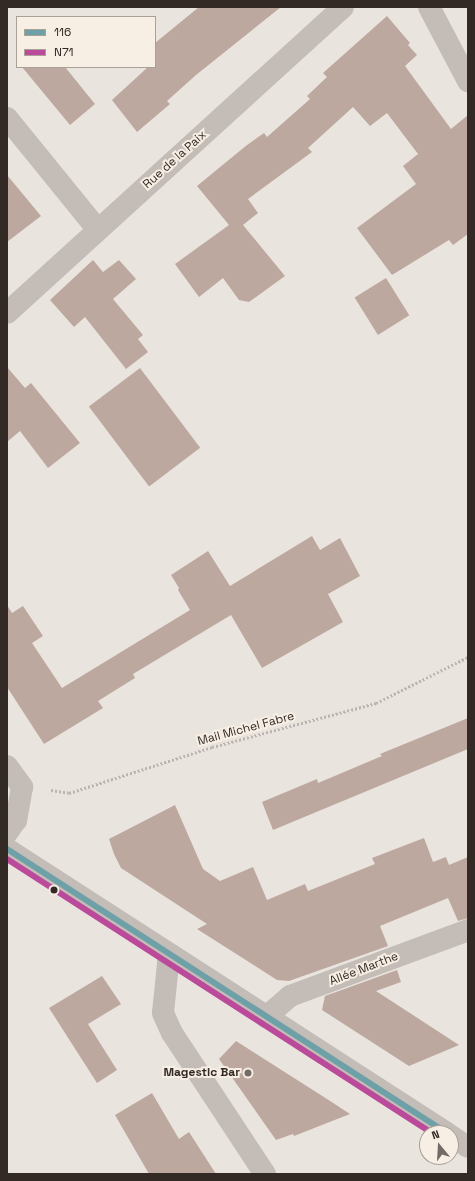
<!DOCTYPE html>
<html>
<head>
<meta charset="utf-8">
<style>
	body { margin:0 }
	#map { position:relative; width:475px; height:1181px; overflow:hidden; background:#eae4de; font-family:"Space Grotesk",sans-serif }
	div>[style] { position:absolute }
	.building>* { inset:0; background:#bda8a0; transform-origin:0 0 }
	.path>* { height:2.5px; margin-top:-1.25px; transform-origin:0; background:repeating-linear-gradient(90deg,#bbb4b0 0 2px,transparent 0 4px) }
	.minor>* { height:22px; margin:-11px; padding:0 11px; transform-origin:11px; border-radius:11px; background:#c3bcb7 }
	.bus-1>* { height:6px; margin:-3px; padding:0 3px; transform-origin:3px; border-radius:3px; background:#6ea0a8 }
	.bus-2>* { height:6px; margin:-3px; padding:0 3px; transform-origin:3px; border-radius:3px; background:#bb4a9b }
	.dots>* { width:11px; height:11px; translate:-50% -50%; box-sizing:border-box; border:2px solid #f7eee4; border-radius:50% }
	span { translate:-50% -50%; white-space:nowrap; text-align:center; line-height:1.15; -webkit-text-stroke:4px #f7eee4; paint-order:stroke }
	.street-label { font-size:12px; color:#332a26 }
	.poi-label { font-size:12px; color:#332a26; font-weight:700 }
	.right { translate:-100% -50%; text-align:right }
	.frame { position:absolute; inset:0; border:8px solid #332a26; pointer-events:none }
	.legend { position:absolute; left:16px; top:16px; width:140px; height:52px; box-sizing:border-box; background:#f7eee4; border:1px solid #a9a098; margin:0; padding:5px 7px; list-style:none; font-size:12px; color:#332a26 }
	.legend li { display:flex; align-items:center; gap:8px; height:20px }
	.legend b { width:20px; border:1px solid #a9a098 }
	.north { position:absolute; left:419px; top:1125px; width:40px; height:40px; box-sizing:border-box; background:#f7eee4; border:1px solid #a9a098; border-radius:50%; rotate:342deg; font-size:11px; font-weight:700; line-height:16px; text-align:center; color:#332a26 }
	.north::after { content:''; display:block; margin:auto; width:14px; height:18px; background:#736b66; clip-path:polygon(50% 0,100% 100%,50% 72%,0 100%) }
</style>
</head>
<body>
<div id="map">
	<div class="building">
		<i style="clip-path:polygon(199px 7px,281px 7px,196px 75px,167px 101px,170px 104px,137px 132px,112px 100px,148px 67px,155px 67px,155px 43px)"></i>
		<i style="clip-path:polygon(387px 16px,410px 43px,408px 45px,417px 55px,405px 66px,451px 129px,468px 115px,468px 234px,453px 245px,449px 240px,392px 275px,357px 228px,416px 184px,403px 166px,418px 154px,387px 113px,370px 126px,353px 107px,308px 148px,312px 152px,248px 199px,258px 213px,243px 225px,285px 276px,249px 302px,239px 300px,223px 278px,199px 297px,175px 264px,229px 225px,197px 186px,247px 145px,264px 133px,267px 137px,310px 99px,307px 96px,327px 77px,323px 73px)"></i>
		<i style="clip-path:polygon(22px 67px,65px 67px,95px 104px,70px 125px)"></i>
		<i style="clip-path:polygon(7px 175px,41px 216px,7px 242px)"></i>
		<i style="clip-path:polygon(93px 260px,103px 272px,119px 260px,136px 279px,113px 299px,143px 335px,138px 339px,148px 352px,126px 369px,85px 317px,74px 327px,50px 300px)"></i>
		<i style="left:386px;top:278px;width:44px;height:37px;rotate:58deg"></i>
		<i style="clip-path:polygon(7px 367px,25px 388px,31px 383px,80px 443px,48px 468px,20px 431px,7px 442px)"></i>
		<i style="left:140px;top:368px;width:100px;height:64px;rotate:53deg"></i>
		<i style="clip-path:polygon(312px 536px,320px 550px,340px 538px,360px 576px,328px 594px,343px 622px,262px 668px,231px 615px,133px 674px,135px 678px,98px 701px,103px 708px,44px 744px,7px 687px,7px 605px,12px 613px,23px 606px,43px 636px,32px 643px,62px 688px,190px 610px,178px 590px,179px 588px,171px 575px,208px 551px,230px 586px)"></i>
		<i style="clip-path:polygon(468px 718px,468px 749px,273px 830px,262px 802px,317px 779px,318px 783px,382px 756px,380px 754px)"></i>
		<i style="clip-path:polygon(175px 805px,203px 869px,220px 881px,253px 867px,267px 900px,305px 884px,308px 891px,375px 864px,372px 858px,424px 838px,433px 862px,446px 857px,449px 865px,468px 857px,468px 918px,458px 921px,448px 898px,380px 926px,388px 946px,289px 981px,277px 980px,197px 929px,207px 924px,121px 868px,114px 854px,109px 839px)"></i>
		<i style="clip-path:polygon(397px 970px,401px 982px,376px 991px,459px 1045px,409px 1066px,322px 1010px,325px 996px)"></i>
		<i style="clip-path:polygon(102px 976px,121px 1004px,88px 1024px,117px 1070px,97px 1083px,49px 1008px)"></i>
		<i style="clip-path:polygon(236px 1041px,327px 1099px,350px 1114px,294px 1136px,293px 1134px,276px 1140px,219px 1059px)"></i>
		<i style="clip-path:polygon(152px 1093px,179px 1139px,189px 1132px,216px 1174px,149px 1174px,115px 1115px)"></i>
	</div>
	<div class="path">
		<i style="left:51px;top:790px;width:18px;rotate:9deg"></i>
		<i style="left:69px;top:793px;width:150px;rotate:-17.8deg"></i>
		<i style="left:212px;top:747px;width:170px;rotate:-15deg"></i>
		<i style="left:376px;top:703px;width:103px;rotate:-26.6deg"></i>
	</div>
	<div class="minor">
		<i style="left:429px;top:7px;width:84px;rotate:62.2deg"></i>
		<i style="left:7px;top:118px;width:144px;rotate:50.9deg"></i>
		<i style="left:7px;top:313px;width:454px;rotate:-42.3deg"></i>
		<i style="left:7px;top:766px;width:26px;rotate:54deg"></i>
		<i style="left:22px;top:787px;width:34px;rotate:100deg"></i>
		<i style="left:16px;top:820px;width:16px;rotate:125deg"></i>
		<i style="left:7px;top:849px;width:524px;rotate:32.84deg"></i>
		<i style="left:169px;top:954px;width:59px;rotate:95.8deg"></i>
		<i style="left:163px;top:1013px;width:22px;rotate:66deg"></i>
		<i style="left:172px;top:1033px;width:169px;rotate:56.6deg"></i>
		<i style="left:266px;top:1017px;width:32px;rotate:-41deg"></i>
		<i style="left:290px;top:996px;width:190px;rotate:-20.3deg"></i>
		<i style="left:451px;top:1136px;width:20px;rotate:33deg"></i>
	</div>
	<div class="bus-1">
		<i style="left:7px;top:849px;width:524px;rotate:32.84deg"></i>
	</div>
	<div class="bus-2">
		<i style="left:7px;top:859px;width:506px;rotate:32.81deg"></i>
	</div>
	<div class="dots">
		<i style="left:54px;top:890px;background:#332a26"></i>
		<i style="left:248px;top:1073px;background:#736b66"></i>
	</div>
	<div class="street-label">
		<span style="left:175px;top:160px;rotate:-42deg">Rue de la Paix</span>
		<span style="left:246px;top:729px;rotate:-15deg">Mail Michel Fabre</span>
		<span style="left:364px;top:969px;rotate:-21deg">Allée Marthe</span>
	</div>
	<div class="poi-label">
		<span class="right" style="left:240px;top:1073px">Magestic Bar</span>
	</div>
	<div class="frame"></div>
	<ul class="legend">
	<li><b style="height:5px;background:#6ea0a8"></b>116</li>
	<li><b style="height:5px;background:#bb4a9b"></b>N71</li>
	</ul>
	<div class="north">N</div>
</div>
</body>
</html>
